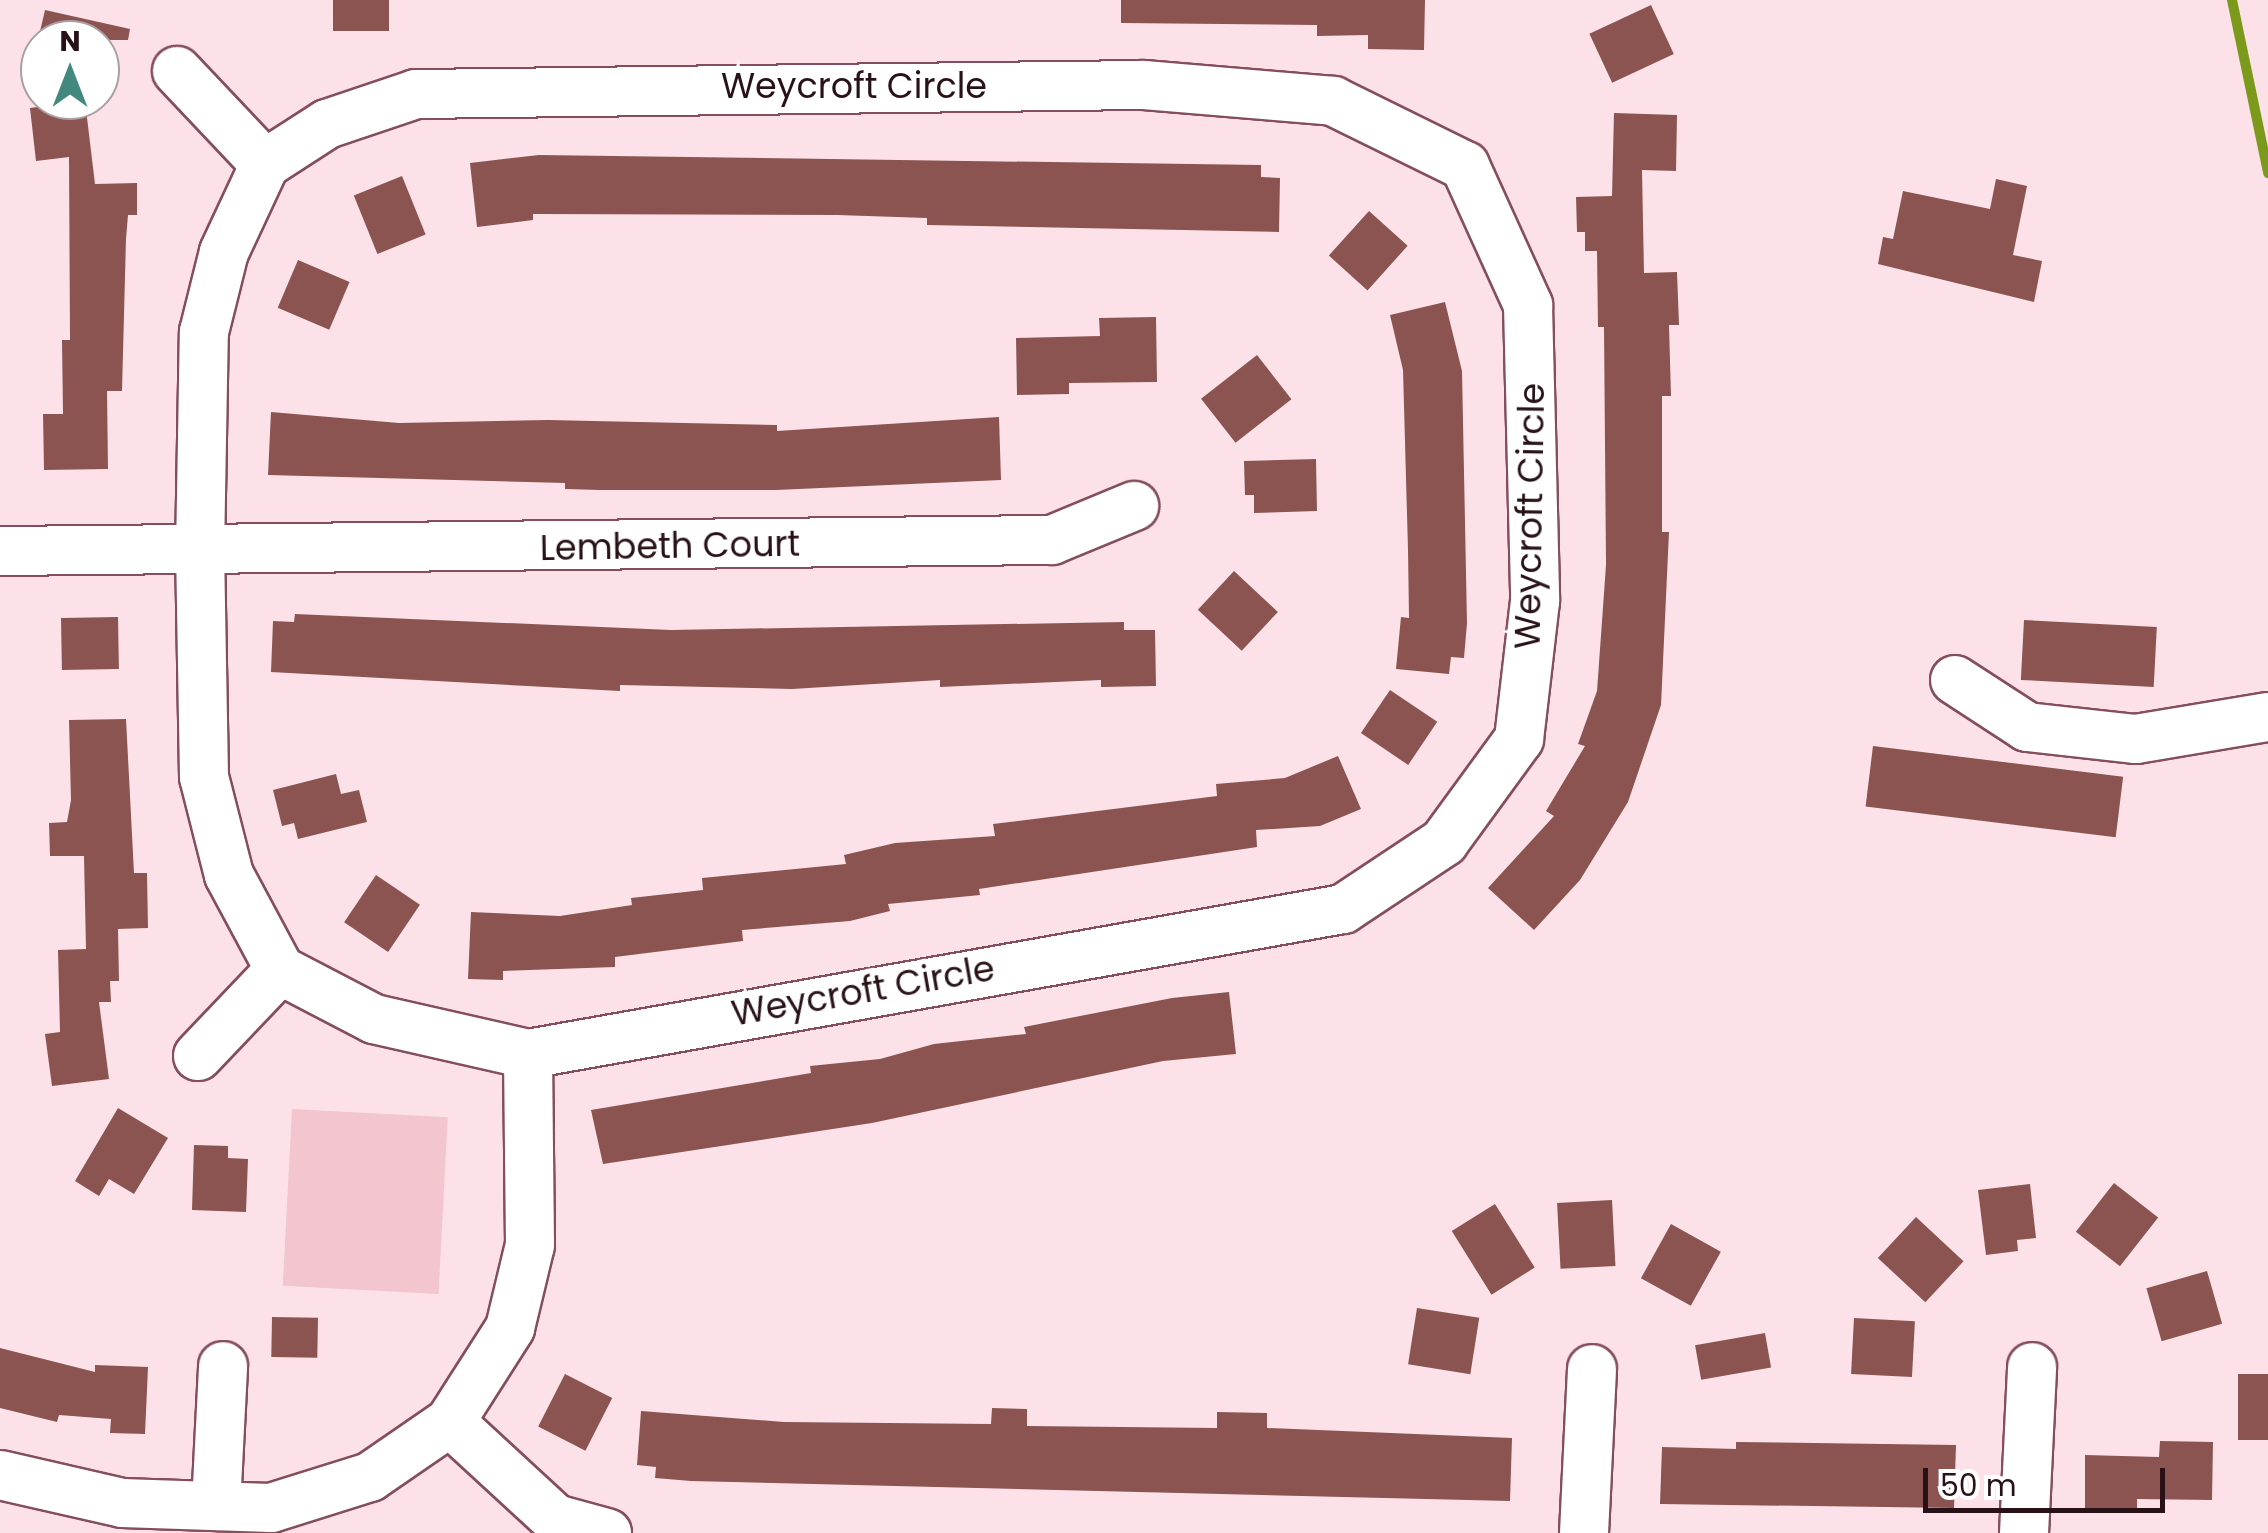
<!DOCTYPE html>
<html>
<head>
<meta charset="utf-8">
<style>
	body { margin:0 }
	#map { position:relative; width:2268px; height:1533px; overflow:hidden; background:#fce2e8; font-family:Poppins,sans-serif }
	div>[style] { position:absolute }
	.green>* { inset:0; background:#f2c5cf; transform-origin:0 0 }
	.stream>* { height:10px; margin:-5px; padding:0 5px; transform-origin:5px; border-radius:5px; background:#7b991b }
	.building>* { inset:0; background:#8b5451; transform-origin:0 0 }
	.roads { filter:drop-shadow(2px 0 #844e5d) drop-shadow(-2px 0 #844e5d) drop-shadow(0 2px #844e5d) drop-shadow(0 -2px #844e5d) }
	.minor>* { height:48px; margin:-24px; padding:0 24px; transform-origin:24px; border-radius:24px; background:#fff }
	span { translate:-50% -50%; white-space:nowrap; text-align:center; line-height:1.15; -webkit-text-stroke:10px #fff; paint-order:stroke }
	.street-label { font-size:35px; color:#281218 }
	.north { position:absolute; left:20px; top:20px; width:100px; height:100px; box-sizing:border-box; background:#fff; border:2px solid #a9a0a3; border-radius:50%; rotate:0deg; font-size:28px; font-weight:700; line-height:40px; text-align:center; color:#281218 }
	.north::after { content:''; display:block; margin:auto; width:35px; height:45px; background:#43887e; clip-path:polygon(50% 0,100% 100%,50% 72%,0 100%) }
	.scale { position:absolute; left:1923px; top:1468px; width:242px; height:45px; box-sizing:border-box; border:5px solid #281218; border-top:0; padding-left:12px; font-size:30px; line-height:35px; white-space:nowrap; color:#281218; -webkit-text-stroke:8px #fff; paint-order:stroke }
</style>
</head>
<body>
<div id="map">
	<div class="green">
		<i style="left:292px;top:1109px;width:156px;height:177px;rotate:3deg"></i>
	</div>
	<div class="stream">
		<i style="left:2232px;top:0;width:177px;rotate:78.2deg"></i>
	</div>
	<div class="building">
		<i style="left:333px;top:0;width:56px;height:31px"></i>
		<i style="clip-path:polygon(1121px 0,1425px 0,1424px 50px,1368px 49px,1368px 35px,1317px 36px,1317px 25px,1121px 23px)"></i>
		<i style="left:1651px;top:5px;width:54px;height:68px;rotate:65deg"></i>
		<i style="clip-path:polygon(45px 10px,130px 29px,128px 40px,38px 40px)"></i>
		<i style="clip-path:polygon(85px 101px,95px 184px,137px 183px,137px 215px,128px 215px,126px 239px,122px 391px,107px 391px,108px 469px,44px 470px,43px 414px,63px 414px,62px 340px,70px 340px,69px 157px,36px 161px,30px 108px)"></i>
		<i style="clip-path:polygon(1614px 113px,1677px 115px,1676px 171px,1642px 170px,1644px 273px,1677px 272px,1679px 325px,1669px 325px,1671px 396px,1662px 396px,1662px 532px,1669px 532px,1661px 705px,1628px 802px,1580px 880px,1534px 930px,1488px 888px,1554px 816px,1546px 811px,1585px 746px,1578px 744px,1597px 691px,1606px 565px,1604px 327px,1598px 327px,1597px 251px,1585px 251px,1585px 232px,1577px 232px,1576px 197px,1612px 196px)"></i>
		<i style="clip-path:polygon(539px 155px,1261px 165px,1261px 177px,1280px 178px,1279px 232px,927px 225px,927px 218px,837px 215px,533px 214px,533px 220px,477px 227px,470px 163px)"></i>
		<i style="left:402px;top:176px;width:63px;height:52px;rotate:68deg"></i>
		<i style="clip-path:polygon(1996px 179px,2027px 186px,2013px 255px,2042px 261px,2034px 302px,1878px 264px,1883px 237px,1893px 239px,1903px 191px,1990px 209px)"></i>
		<i style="left:1369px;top:211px;width:52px;height:60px;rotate:42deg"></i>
		<i style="left:298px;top:260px;width:56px;height:52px;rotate:23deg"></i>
		<i style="clip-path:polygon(1445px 302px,1462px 371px,1467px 623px,1464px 658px,1451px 657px,1449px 674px,1396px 669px,1401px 617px,1409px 618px,1408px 550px,1403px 370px,1390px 315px)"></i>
		<i style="clip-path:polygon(1156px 317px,1157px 382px,1069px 383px,1069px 394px,1017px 395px,1016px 338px,1100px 336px,1099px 318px)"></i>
		<i style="left:1257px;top:355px;width:56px;height:71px;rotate:52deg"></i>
		<i style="clip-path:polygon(271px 412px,399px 423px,548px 420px,777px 425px,777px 431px,999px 417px,1001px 480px,776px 490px,600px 490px,565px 489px,565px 483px,268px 475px)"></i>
		<i style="clip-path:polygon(1316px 459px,1317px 511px,1254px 513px,1254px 495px,1245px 495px,1244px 461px)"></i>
		<i style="left:1234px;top:571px;width:60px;height:53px;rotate:43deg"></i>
		<i style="clip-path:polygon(295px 614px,671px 630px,1124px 622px,1124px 630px,1155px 630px,1156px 686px,1101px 687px,1101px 680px,940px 687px,940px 680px,792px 689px,620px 685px,620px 691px,271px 672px,273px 621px,294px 622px)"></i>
		<i style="left:118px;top:617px;width:52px;height:57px;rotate:89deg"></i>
		<i style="left:2024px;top:620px;width:133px;height:60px;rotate:3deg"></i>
		<i style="left:1390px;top:690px;width:57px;height:52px;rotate:34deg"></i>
		<i style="clip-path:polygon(126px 719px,134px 873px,147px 873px,148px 928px,118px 929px,119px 981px,110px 981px,111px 1002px,99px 1002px,109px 1079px,52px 1086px,45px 1034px,60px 1032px,58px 950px,86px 949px,84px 856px,50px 856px,49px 823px,67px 822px,71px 800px,69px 720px)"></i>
		<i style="left:1873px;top:746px;width:252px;height:61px;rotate:7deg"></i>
		<i style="clip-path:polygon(1338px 756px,1361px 809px,1320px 826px,1256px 830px,1257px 847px,979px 889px,980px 895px,888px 904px,890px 911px,850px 921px,742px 930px,743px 941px,615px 957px,615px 967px,503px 971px,503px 980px,468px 979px,471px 912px,560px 916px,632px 905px,631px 898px,703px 890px,702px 878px,846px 864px,844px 855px,895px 843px,995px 836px,993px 824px,1217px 796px,1216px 784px,1285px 778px)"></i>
		<i style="clip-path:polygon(336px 774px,341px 794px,359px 790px,367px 822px,298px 839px,294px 823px,282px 826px,273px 790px)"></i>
		<i style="left:376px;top:875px;width:53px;height:57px;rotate:34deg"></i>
		<i style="clip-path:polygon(1229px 992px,1236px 1054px,1163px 1061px,872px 1123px,603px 1164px,591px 1110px,811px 1073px,810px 1066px,880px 1059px,934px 1044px,1026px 1034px,1024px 1027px,1172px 998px)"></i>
		<i style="clip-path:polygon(118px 1108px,168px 1138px,134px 1194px,109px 1179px,99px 1196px,75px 1181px)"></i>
		<i style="clip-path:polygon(194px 1145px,228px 1146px,228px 1158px,248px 1159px,246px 1212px,192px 1210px)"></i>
		<i style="left:2114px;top:1183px;width:56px;height:62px;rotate:38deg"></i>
		<i style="clip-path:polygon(2030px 1184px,2036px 1238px,2017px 1240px,2018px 1251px,1986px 1255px,1978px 1190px)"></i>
		<i style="left:1612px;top:1200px;width:66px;height:55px;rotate:87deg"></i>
		<i style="left:1495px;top:1204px;width:75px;height:51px;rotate:58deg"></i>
		<i style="left:1916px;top:1217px;width:65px;height:56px;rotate:43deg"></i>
		<i style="left:1671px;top:1224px;width:57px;height:62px;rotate:29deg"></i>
		<i style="left:2207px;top:1271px;width:55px;height:63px;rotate:74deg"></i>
		<i style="left:1417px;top:1308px;width:63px;height:57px;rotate:9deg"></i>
		<i style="left:272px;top:1317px;width:46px;height:40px;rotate:1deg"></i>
		<i style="left:1854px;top:1318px;width:61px;height:56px;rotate:3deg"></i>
		<i style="left:1765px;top:1333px;width:35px;height:71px;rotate:80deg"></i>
		<i style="clip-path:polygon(0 1348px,95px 1372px,95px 1365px,148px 1367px,145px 1434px,110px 1433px,111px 1419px,59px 1415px,57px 1422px,0 1408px)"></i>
		<i style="left:565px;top:1374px;width:53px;height:59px;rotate:27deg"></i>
		<i style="left:2238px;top:1374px;width:30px;height:66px"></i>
		<i style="clip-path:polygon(992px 1408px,1027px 1409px,1027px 1426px,1217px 1428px,1217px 1412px,1267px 1413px,1267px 1428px,1512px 1438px,1510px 1501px,691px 1481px,655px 1478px,656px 1467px,637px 1465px,641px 1411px,784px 1422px,991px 1424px)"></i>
		<i style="clip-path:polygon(2160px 1441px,2213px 1442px,2212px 1500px,2137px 1499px,2137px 1512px,2085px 1511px,2085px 1455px,2159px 1457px)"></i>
		<i style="clip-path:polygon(1736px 1442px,1956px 1445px,1954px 1508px,1660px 1504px,1662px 1447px,1736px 1449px)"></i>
	</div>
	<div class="roads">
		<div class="minor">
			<i style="left:177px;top:71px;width:128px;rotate:46.6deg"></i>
			<i style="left:1144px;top:85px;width:190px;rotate:4.8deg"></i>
			<i style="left:1333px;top:101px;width:147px;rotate:26.2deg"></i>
			<i style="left:1465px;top:166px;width:153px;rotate:65.6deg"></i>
			<i style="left:1528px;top:305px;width:296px;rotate:88.6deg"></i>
			<i style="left:1535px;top:601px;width:139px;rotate:96.6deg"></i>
			<i style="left:1519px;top:739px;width:127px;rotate:126.1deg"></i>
			<i style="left:1444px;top:842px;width:121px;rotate:146.4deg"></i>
			<i style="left:1343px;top:909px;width:828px;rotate:169.91deg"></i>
			<i style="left:528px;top:1054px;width:158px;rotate:-167.2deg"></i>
			<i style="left:374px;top:1019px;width:106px;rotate:-152.5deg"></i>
			<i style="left:280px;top:970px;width:108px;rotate:-118.2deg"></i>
			<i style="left:229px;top:875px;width:101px;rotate:-104.3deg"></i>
			<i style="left:204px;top:777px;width:224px;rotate:-91deg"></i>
			<i style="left:200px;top:553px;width:221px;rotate:-89deg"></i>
			<i style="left:204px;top:332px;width:82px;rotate:-76deg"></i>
			<i style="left:224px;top:252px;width:97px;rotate:-65deg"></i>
			<i style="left:265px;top:164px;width:74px;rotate:-32.8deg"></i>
			<i style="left:327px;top:124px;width:94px;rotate:-18.6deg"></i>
			<i style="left:416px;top:94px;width:728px;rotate:-0.71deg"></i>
			<i style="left:0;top:551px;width:1052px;rotate:-0.6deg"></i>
			<i style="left:1052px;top:540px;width:89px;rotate:-22.5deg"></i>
			<i style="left:1955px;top:680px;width:86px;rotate:33.1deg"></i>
			<i style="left:2027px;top:727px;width:110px;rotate:6.3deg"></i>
			<i style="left:2136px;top:739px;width:134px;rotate:-9.5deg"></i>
			<i style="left:198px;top:1056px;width:119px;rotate:-46.4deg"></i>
			<i style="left:450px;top:1422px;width:143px;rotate:42.7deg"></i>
			<i style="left:555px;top:1519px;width:54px;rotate:15.1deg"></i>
			<i style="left:0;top:1475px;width:125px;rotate:12.9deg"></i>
			<i style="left:122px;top:1503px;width:149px;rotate:1.9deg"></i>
			<i style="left:271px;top:1508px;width:104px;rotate:-17.4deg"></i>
			<i style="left:370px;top:1477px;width:97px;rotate:-34.5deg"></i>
			<i style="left:450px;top:1422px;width:112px;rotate:-57.4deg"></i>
			<i style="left:510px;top:1328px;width:85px;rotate:-76.5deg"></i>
			<i style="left:530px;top:1245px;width:191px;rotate:-90.6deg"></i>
			<i style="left:216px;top:1506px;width:140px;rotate:-87.1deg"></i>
			<i style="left:1584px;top:1533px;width:164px;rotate:-87.2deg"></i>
			<i style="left:2024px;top:1533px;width:166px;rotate:-87.2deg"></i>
		</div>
	</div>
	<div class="street-label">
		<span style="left:854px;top:86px">Weycroft Circle</span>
		<span style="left:1530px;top:516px;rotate:-89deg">Weycroft Circle</span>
		<span style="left:670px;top:546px;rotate:-1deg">Lembeth Court</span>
		<span style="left:863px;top:991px;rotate:-10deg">Weycroft Circle</span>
	</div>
	<div class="north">N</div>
	<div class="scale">50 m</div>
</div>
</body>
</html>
